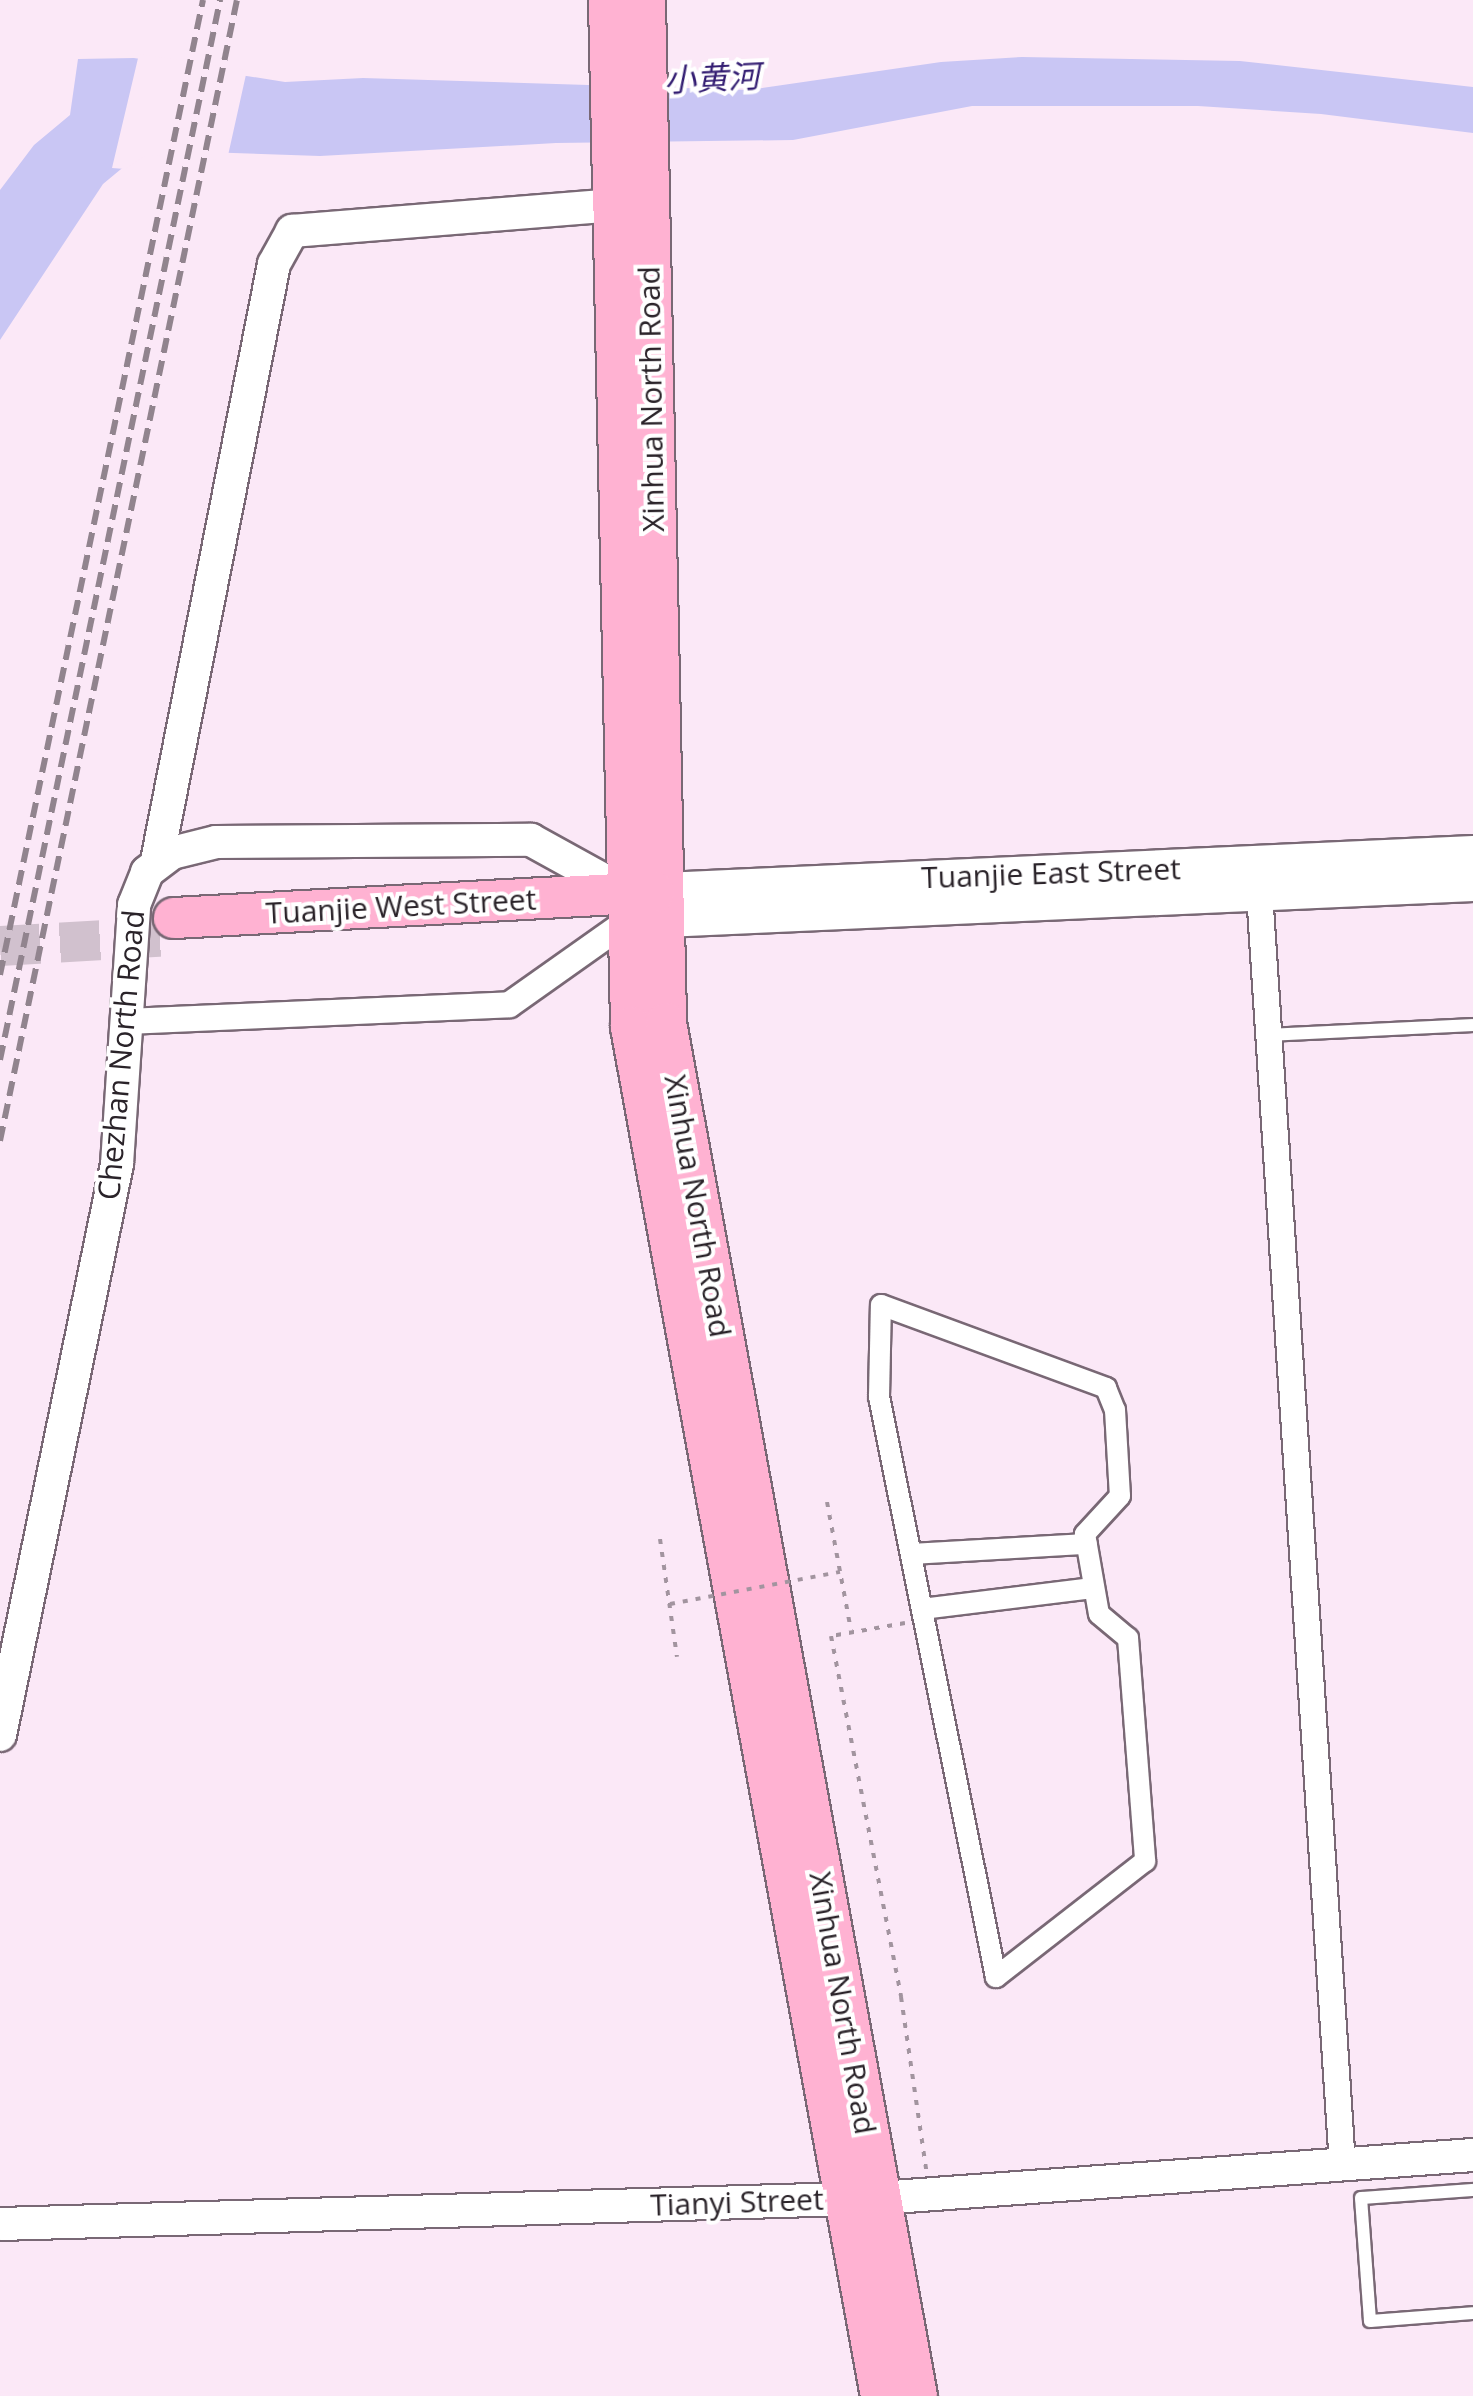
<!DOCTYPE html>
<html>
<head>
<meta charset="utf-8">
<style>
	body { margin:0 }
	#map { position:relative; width:1473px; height:2396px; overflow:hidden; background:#fbe8f7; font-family:"Open Sans","Noto Sans SC",sans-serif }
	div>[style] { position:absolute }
	.water>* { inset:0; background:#c9c6f4 }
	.pier>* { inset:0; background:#fbe8f7 }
	.primary-tunnel>* { height:40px; margin-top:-20px; transform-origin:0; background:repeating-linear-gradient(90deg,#d1c1ce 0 40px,transparent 0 60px) }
	.path>* { height:4px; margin-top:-2px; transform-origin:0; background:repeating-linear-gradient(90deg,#a2949f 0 5px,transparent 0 13px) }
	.roads { filter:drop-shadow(2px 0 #796875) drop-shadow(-2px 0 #796875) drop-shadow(0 2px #796875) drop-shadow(0 -2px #796875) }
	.service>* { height:12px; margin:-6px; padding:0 6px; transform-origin:6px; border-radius:6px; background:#fff }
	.pedestrian>* { height:20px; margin:-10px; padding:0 10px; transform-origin:10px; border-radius:10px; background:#fff }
	.minor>* { height:25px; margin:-12.5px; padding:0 12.5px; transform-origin:12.5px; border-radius:12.5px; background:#fff }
	.tertiary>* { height:32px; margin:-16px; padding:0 16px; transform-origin:16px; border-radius:16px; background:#fff }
	.secondary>* { height:38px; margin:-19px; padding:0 19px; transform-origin:19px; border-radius:19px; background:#fff }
	.primary>* { height:40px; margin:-20px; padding:0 20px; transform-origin:20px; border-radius:20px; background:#ffb2d2 }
	.rail>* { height:6px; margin-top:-3px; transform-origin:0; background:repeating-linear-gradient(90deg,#91848e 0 15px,transparent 0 23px) }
	.path-bridge>* { height:4px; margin-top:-2px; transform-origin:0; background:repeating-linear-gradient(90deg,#a2949f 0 5px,transparent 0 13px) }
	span { translate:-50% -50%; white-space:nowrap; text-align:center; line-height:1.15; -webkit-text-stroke:8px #fff; paint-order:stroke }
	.street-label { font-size:30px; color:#2a2329 }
	.water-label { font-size:32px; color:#331d72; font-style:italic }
</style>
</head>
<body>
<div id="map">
	<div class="water">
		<i style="clip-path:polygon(1022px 57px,1240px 61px,1473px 87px,1473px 133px,1321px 114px,1198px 106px,972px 106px,793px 140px,556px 143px,320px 156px,144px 150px,103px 184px,0 340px,0 190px,34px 145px,70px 115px,78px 59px,134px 58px,285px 82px,363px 78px,749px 90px,941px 62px)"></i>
	</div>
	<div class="pier">
		<i style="clip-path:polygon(139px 54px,247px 70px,227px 160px,146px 155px,125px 169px,112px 168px)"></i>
	</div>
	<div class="primary-tunnel">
		<i style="left:0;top:946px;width:176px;rotate:-3.3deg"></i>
	</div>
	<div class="path">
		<i style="left:827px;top:1502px;width:130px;rotate:79.4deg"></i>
		<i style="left:660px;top:1539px;width:119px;rotate:81.8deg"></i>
		<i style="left:905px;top:1623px;width:75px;rotate:170deg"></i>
		<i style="left:831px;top:1636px;width:368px;rotate:79deg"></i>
		<i style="left:901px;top:1997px;width:174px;rotate:81.7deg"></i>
	</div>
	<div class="roads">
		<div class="service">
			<i style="left:1268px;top:1035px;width:205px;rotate:-2.8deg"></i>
			<i style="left:1473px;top:2190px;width:112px;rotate:175.9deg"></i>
			<i style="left:1361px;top:2198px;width:123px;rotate:85.8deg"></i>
			<i style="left:1370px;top:2321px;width:103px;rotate:-4.4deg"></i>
		</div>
		<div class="pedestrian">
			<i style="left:881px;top:1305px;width:240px;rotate:20.2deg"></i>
			<i style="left:1106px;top:1388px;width:24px;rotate:68deg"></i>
			<i style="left:1115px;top:1410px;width:86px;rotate:86.7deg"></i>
			<i style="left:1120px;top:1496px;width:52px;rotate:132.6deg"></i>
			<i style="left:1085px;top:1534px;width:81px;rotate:80.1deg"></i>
			<i style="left:1099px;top:1614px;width:38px;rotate:40deg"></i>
			<i style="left:1128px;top:1638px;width:224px;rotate:85.6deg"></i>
			<i style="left:1145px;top:1861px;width:189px;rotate:142.1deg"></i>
			<i style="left:996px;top:1977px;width:592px;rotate:-101.4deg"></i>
			<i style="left:879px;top:1397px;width:92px;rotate:-88.8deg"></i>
			<i style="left:911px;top:1554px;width:176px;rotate:-3.3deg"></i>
			<i style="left:922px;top:1609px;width:172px;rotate:-7deg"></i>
		</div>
		<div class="minor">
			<i style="left:1259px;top:892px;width:1276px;rotate:86.27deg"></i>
			<i style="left:127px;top:1021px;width:382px;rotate:-2.5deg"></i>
			<i style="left:509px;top:1004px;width:147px;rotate:-35.3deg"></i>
		</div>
		<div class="tertiary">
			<i style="left:157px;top:861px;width:608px;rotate:-78.91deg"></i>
			<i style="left:274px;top:264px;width:38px;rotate:-61deg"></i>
			<i style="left:292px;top:231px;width:346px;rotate:-4.6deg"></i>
			<i style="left:0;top:1735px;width:583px;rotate:-78.42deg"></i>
			<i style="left:117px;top:1164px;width:260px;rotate:-86.2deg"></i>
			<i style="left:134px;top:905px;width:35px;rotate:-68deg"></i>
			<i style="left:147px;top:872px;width:31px;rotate:-37deg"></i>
			<i style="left:172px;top:853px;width:45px;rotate:-14deg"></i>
			<i style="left:216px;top:842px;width:315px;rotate:-0.4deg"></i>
			<i style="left:531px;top:840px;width:112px;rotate:28.9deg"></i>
			<i style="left:0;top:2224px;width:879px;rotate:-1.69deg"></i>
			<i style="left:879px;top:2198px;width:596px;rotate:-4.14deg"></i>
		</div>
		<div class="secondary">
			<i style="left:664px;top:892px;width:810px;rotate:-2.62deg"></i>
			<i style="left:664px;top:918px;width:810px;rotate:-2.55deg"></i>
		</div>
		<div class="primary">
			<i style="left:609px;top:0;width:1027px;rotate:88.77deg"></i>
			<i style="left:631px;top:1027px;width:1392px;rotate:79.65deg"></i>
			<i style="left:645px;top:0;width:1023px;rotate:88.82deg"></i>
			<i style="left:666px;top:1023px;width:1396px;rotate:79.64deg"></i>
			<i style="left:174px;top:918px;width:481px;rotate:-3.1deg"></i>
		</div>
	</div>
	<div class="rail">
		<i style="left:0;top:975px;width:996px;rotate:-78.24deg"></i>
		<i style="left:0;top:1060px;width:1083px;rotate:-78.27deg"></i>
		<i style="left:0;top:1141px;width:1165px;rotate:-78.27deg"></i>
	</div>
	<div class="path-bridge">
		<i style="left:670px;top:1604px;width:173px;rotate:-10.7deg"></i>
	</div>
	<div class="street-label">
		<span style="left:651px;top:399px;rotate:-91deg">Xinhua North Road</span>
		<span style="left:1051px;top:873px;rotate:-2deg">Tuanjie East Street</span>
		<span style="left:401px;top:906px;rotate:-3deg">Tuanjie West Street</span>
		<span style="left:121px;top:1055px;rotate:-85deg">Chezhan North Road</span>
		<span style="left:698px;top:1206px;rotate:80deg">Xinhua North Road</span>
		<span style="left:843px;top:2003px;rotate:80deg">Xinhua North Road</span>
		<span style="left:737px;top:2202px;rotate:-2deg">Tianyi Street</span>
	</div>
	<div class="water-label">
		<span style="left:712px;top:78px;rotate:-3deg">小黄河</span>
	</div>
</div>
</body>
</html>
